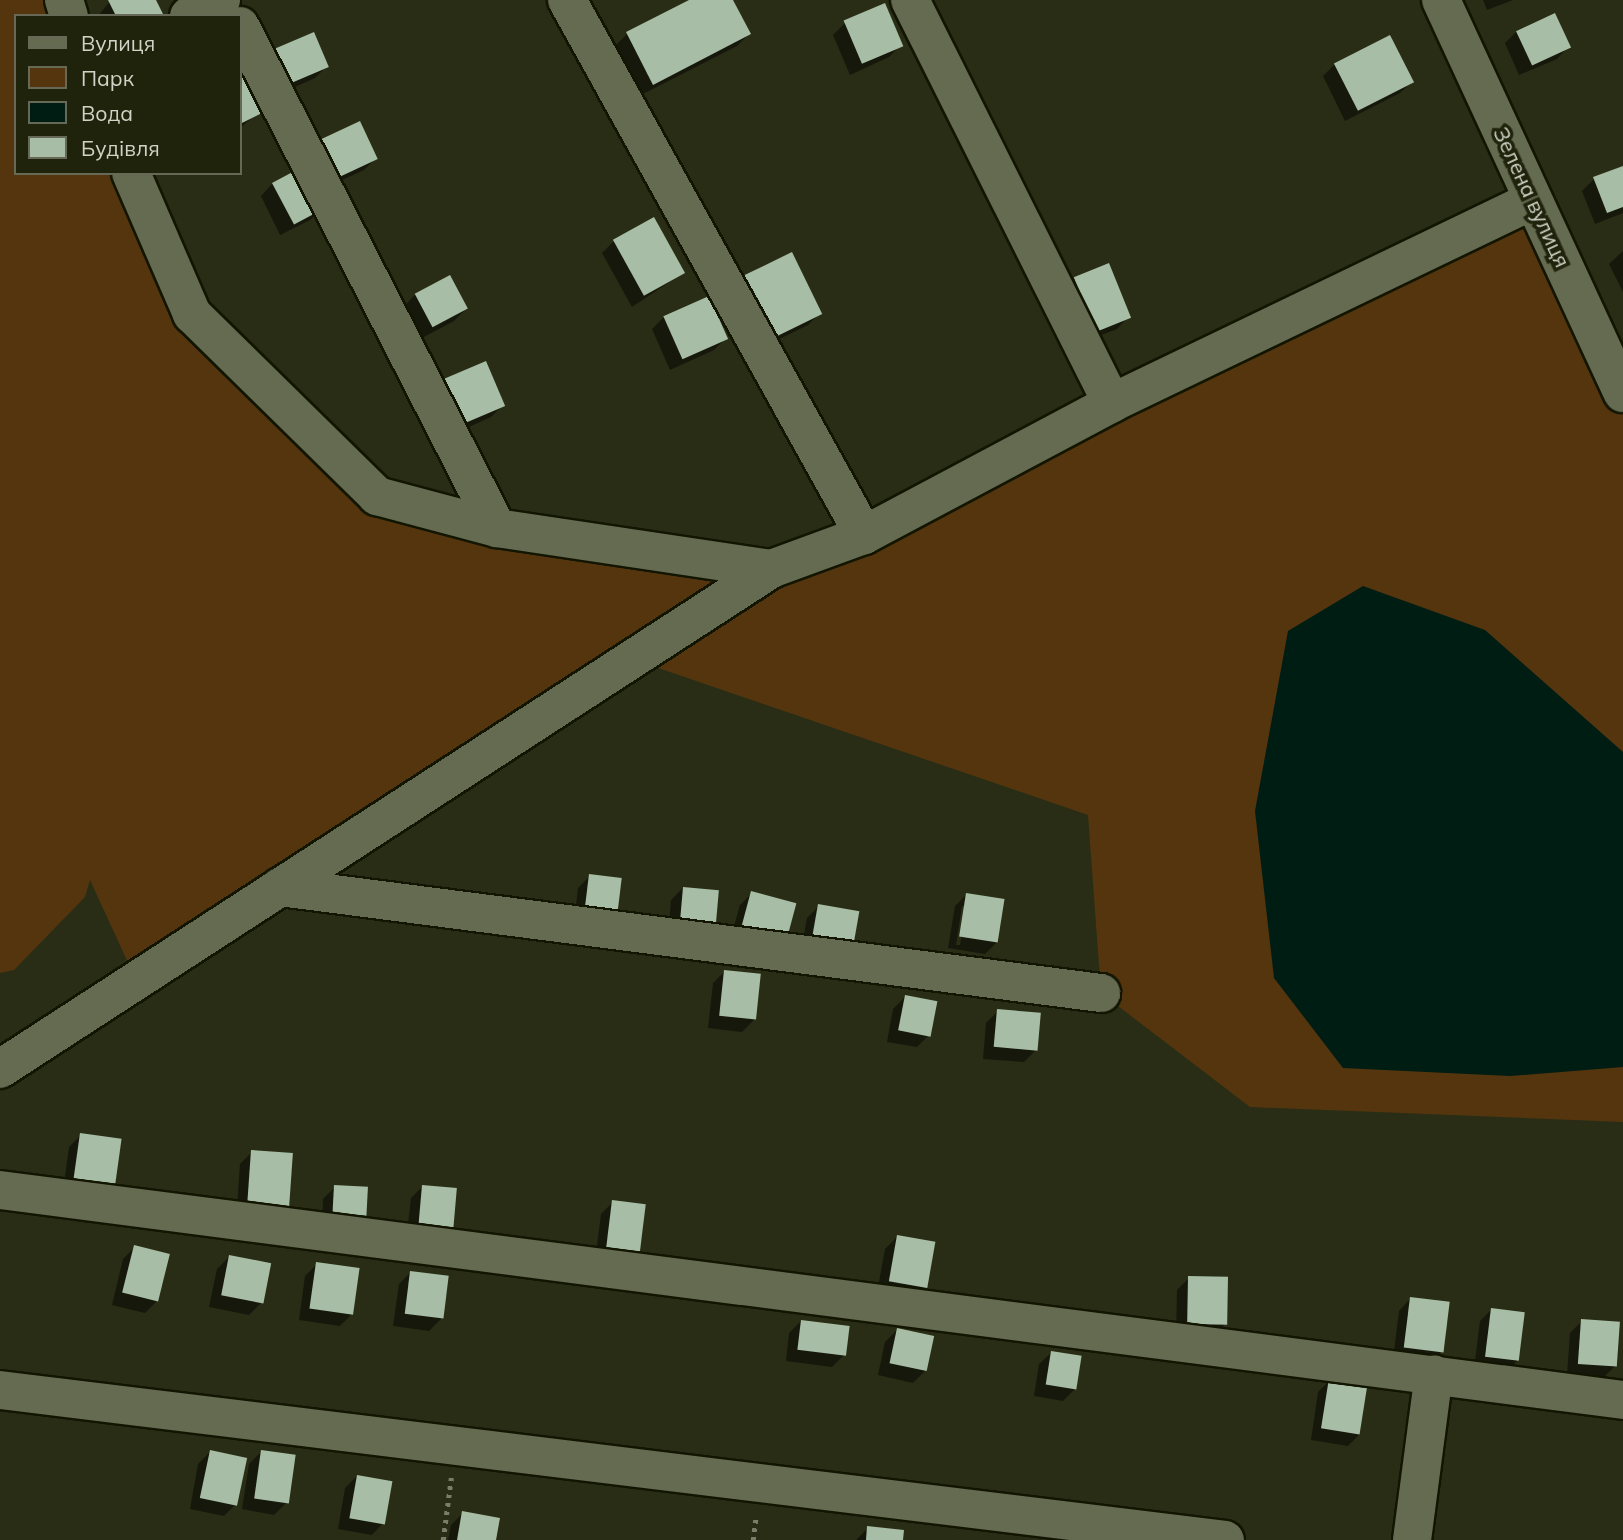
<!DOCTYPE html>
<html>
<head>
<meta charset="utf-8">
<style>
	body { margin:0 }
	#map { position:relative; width:1623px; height:1540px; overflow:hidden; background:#292d15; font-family:Mulish,sans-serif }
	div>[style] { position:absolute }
	.green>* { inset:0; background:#54350e }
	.water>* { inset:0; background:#001d13 }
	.shadow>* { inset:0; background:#0007 }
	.building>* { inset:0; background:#a7bda5; transform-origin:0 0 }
	.path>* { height:4.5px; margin-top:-2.25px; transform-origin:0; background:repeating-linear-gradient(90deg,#797d6a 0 3.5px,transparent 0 8.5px) }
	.roads { filter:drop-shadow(2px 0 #121501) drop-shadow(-2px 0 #121501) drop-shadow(0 2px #121501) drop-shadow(0 -2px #121501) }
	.minor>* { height:38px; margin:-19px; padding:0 19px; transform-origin:19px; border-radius:19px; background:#656b50 }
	span { translate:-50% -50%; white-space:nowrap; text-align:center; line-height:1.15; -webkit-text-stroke:7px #1f230c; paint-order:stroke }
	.street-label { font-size:21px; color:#d0d3c5 }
	.legend { position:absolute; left:14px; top:14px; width:228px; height:161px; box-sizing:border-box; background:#1f230c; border:2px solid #666956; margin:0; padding:9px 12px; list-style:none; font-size:21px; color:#d0d3c5 }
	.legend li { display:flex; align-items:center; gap:14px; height:35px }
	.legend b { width:35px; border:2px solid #666956 }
</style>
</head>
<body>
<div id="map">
	<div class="green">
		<i style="clip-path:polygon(0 0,64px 0,69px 16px,16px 16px,16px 173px,131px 173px,192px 314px,377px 496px,771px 569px,1533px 200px,1623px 393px,1623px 1122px,1250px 1107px,1101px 993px,1088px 815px,632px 659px,136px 980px,90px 880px,85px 897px,14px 970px,0 973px)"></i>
	</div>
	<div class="water">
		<i style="clip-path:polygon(1363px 586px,1485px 630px,1623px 752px,1623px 1067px,1510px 1076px,1343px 1068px,1274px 978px,1255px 811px,1288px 631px)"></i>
	</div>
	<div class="shadow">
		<i style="clip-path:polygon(111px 0,154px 0,162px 16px,98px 16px)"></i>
		<i style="clip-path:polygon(692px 0,731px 0,749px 34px,737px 46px,641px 95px,615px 46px,627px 34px)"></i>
		<i style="clip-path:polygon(1483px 0,1513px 0,1487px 10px)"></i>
		<i style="clip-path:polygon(845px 23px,901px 45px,889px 57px,850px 75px,833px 35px)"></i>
		<i style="clip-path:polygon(1517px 31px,1568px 47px,1557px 59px,1519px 75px,1505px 43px)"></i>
		<i style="clip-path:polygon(263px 63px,327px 66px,315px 78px,277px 95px)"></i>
		<i style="clip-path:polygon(1335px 64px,1412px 82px,1400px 93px,1345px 121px,1323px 76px)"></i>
		<i style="clip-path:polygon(240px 74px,259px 112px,240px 128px)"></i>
		<i style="clip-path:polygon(322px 140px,376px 158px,364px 170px,327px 187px,311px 152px)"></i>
		<i style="clip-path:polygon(1623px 168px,1623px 213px,1595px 224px,1582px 191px,1594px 179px)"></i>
		<i style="clip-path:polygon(272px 184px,322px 209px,310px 220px,280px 235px,261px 196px)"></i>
		<i style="clip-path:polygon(614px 241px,683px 273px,632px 307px,602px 253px)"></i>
		<i style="clip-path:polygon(1623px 251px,1623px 292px,1609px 264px)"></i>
		<i style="clip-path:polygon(744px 277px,820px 313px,808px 325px,761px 348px,732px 289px)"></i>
		<i style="clip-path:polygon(1075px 278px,1128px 317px,1117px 329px,1083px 342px,1063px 290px)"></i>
		<i style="clip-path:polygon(415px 295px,466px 309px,454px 321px,420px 339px,404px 306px)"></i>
		<i style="clip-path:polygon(664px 317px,726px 338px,714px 350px,670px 370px,652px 329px)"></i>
		<i style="clip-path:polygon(445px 382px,503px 405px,491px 417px,451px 435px,433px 394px)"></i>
		<i style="clip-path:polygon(590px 876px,620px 879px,574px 923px,578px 888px)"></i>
		<i style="clip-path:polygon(683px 888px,717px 892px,668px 936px,671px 900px)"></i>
		<i style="clip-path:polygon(752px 893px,784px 944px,729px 944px,740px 905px)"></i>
		<i style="clip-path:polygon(evenodd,967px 894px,997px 942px,985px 954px,948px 948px,955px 906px,967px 894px,962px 906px,966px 906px,960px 945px,956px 945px,962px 906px)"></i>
		<i style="clip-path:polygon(819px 906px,838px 964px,800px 956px,807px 918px)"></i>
		<i style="clip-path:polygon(725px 971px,754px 1020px,742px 1032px,708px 1028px,713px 983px)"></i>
		<i style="clip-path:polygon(905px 997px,929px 1035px,917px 1047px,887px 1042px,893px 1009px)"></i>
		<i style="clip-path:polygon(998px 1011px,1036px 1050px,1024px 1062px,983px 1059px,986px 1023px)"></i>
		<i style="clip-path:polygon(81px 1135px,114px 1185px,63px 1191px,69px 1147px)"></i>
		<i style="clip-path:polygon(252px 1152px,291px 1154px,236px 1221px,240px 1164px)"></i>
		<i style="clip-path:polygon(423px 1186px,451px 1233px,406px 1242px,411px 1198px)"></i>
		<i style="clip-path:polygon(335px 1187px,365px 1215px,353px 1227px,322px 1225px,323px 1199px)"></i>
		<i style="clip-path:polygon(613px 1202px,639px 1253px,595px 1261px,601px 1214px)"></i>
		<i style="clip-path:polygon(897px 1237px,924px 1288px,912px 1300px,877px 1293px,885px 1249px)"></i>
		<i style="clip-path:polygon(135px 1247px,157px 1301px,145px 1313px,112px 1305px,123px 1259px)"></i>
		<i style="clip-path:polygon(229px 1257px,261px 1303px,249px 1315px,209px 1307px,217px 1269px)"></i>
		<i style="clip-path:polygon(317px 1264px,352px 1314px,340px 1326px,299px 1320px,305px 1276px)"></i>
		<i style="clip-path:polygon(411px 1272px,441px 1319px,429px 1331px,393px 1326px,399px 1284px)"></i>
		<i style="clip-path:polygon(1189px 1278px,1225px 1324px,1213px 1336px,1176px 1335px,1177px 1290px)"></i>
		<i style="clip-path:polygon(1410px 1299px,1442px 1351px,1430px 1363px,1393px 1359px,1399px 1311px)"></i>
		<i style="clip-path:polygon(1492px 1309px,1517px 1361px,1505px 1373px,1474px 1369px,1480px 1321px)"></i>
		<i style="clip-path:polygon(801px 1321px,844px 1355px,832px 1367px,786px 1361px,789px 1333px)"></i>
		<i style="clip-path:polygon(1582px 1321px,1615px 1366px,1603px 1378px,1567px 1375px,1570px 1333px)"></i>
		<i style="clip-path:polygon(897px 1330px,925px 1371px,913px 1383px,878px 1375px,885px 1342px)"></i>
		<i style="clip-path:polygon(1051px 1353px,1075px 1389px,1063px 1401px,1034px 1396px,1039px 1364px)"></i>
		<i style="clip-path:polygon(1330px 1380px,1360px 1434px,1348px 1446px,1311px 1440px,1318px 1392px)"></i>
		<i style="clip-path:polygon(210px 1452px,236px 1504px,224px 1516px,190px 1509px,198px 1464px)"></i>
		<i style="clip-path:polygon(261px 1452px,286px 1503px,274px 1515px,242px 1509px,249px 1464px)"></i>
		<i style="clip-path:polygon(357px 1476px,383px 1523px,372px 1535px,338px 1529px,345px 1488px)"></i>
		<i style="clip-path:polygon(463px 1513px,494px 1540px,448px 1540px,451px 1525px)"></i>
		<i style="clip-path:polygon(868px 1528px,902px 1540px,856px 1540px)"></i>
	</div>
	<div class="building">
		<i style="clip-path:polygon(108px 0,156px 0,164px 16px,116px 16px)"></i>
		<i style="clip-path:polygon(689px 0,733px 0,751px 34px,653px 85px,626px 32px)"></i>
		<i style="left:885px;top:3px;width:47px;height:45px;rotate:67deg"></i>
		<i style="left:1555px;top:13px;width:38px;height:43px;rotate:65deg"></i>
		<i style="left:314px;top:32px;width:38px;height:44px;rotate:67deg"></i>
		<i style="left:1390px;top:35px;width:53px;height:63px;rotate:63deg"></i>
		<i style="clip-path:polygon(240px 70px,262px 113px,240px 124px)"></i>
		<i style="left:360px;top:121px;width:42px;height:43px;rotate:65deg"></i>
		<i style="clip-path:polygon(1623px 166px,1623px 207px,1607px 213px,1593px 177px)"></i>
		<i style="left:302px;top:167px;width:47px;height:34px;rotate:62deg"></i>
		<i style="left:654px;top:217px;width:64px;height:47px;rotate:61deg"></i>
		<i style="left:792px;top:252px;width:69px;height:55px;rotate:64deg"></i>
		<i style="left:1109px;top:263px;width:59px;height:38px;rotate:68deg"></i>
		<i style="left:450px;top:275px;width:38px;height:40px;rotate:62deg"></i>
		<i style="left:709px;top:296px;width:47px;height:50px;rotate:66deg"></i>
		<i style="left:486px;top:361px;width:49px;height:46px;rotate:67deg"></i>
		<i style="left:589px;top:874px;width:33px;height:37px;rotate:7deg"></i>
		<i style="left:683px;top:887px;width:36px;height:37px;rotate:5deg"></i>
		<i style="left:751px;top:891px;width:47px;height:42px;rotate:15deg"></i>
		<i style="left:966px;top:893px;width:39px;height:44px;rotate:9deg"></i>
		<i style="left:818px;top:904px;width:42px;height:42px;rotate:10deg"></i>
		<i style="left:724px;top:970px;width:37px;height:46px;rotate:6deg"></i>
		<i style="left:905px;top:995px;width:33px;height:36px;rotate:11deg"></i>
		<i style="left:997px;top:1009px;width:44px;height:38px;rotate:5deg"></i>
		<i style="left:80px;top:1133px;width:42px;height:46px;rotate:8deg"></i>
		<i style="left:251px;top:1150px;width:42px;height:60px;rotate:4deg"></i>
		<i style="left:334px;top:1185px;width:34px;height:29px;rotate:3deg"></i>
		<i style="left:422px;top:1185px;width:35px;height:45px;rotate:5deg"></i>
		<i style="left:612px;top:1200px;width:34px;height:50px;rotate:7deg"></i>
		<i style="left:897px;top:1235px;width:39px;height:47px;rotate:10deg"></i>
		<i style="left:134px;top:1245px;width:37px;height:49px;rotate:14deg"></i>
		<i style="left:229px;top:1255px;width:43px;height:41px;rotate:11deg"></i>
		<i style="left:316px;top:1262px;width:44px;height:47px;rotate:8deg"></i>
		<i style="left:410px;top:1271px;width:39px;height:43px;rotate:7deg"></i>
		<i style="left:1188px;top:1276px;width:40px;height:48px;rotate:1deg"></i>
		<i style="left:1410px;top:1297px;width:40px;height:51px;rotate:7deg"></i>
		<i style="left:1491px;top:1308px;width:34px;height:49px;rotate:7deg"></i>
		<i style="left:1581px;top:1319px;width:39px;height:45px;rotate:4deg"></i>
		<i style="left:801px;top:1320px;width:49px;height:30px;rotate:7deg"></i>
		<i style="left:897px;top:1328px;width:38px;height:36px;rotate:12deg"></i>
		<i style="left:1051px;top:1351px;width:31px;height:34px;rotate:9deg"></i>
		<i style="left:1329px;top:1378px;width:39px;height:51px;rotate:9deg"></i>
		<i style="left:210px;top:1450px;width:38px;height:49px;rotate:12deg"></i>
		<i style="left:261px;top:1450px;width:35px;height:49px;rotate:8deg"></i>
		<i style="left:357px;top:1475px;width:36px;height:44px;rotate:10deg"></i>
		<i style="clip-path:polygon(462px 1511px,500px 1518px,496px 1540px,457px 1540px)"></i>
		<i style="clip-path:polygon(867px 1526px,904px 1530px,903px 1540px,866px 1540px)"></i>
	</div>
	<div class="path">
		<i style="left:443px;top:1540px;width:63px;rotate:-82.6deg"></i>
		<i style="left:753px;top:1540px;width:23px;rotate:-83deg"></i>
	</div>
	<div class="roads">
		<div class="minor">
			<i style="left:64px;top:0;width:17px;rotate:73deg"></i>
			<i style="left:567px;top:0;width:612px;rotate:60.96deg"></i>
			<i style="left:910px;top:0;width:451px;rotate:63.4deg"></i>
			<i style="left:1441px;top:0;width:433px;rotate:65.2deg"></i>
			<i style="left:189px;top:16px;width:36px;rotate:-27deg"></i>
			<i style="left:240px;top:26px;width:564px;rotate:62.89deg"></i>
			<i style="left:131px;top:173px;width:154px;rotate:66.6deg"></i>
			<i style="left:192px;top:314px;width:260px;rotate:44.5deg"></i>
			<i style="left:377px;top:496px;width:124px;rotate:14.9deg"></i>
			<i style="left:497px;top:528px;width:277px;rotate:8.5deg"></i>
			<i style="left:280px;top:887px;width:828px;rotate:7.36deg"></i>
			<i style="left:0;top:1069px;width:919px;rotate:-32.96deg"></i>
			<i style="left:771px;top:569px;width:99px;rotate:-20.1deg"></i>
			<i style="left:864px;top:535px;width:281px;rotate:-28deg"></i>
			<i style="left:1112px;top:403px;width:467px;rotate:-25.7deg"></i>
			<i style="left:0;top:1190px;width:1637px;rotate:7.37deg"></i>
			<i style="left:0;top:1390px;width:1234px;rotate:6.98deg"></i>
			<i style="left:1412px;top:1540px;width:167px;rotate:-82.5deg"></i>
		</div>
	</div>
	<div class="street-label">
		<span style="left:1532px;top:197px;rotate:65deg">Зелена вулиця</span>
	</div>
	<ul class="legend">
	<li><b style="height:9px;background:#656b50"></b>Вулиця</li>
	<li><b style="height:19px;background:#54350e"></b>Парк</li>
	<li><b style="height:19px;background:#001d13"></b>Вода</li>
	<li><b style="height:19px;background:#a7bda5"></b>Будівля</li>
	</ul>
</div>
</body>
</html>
